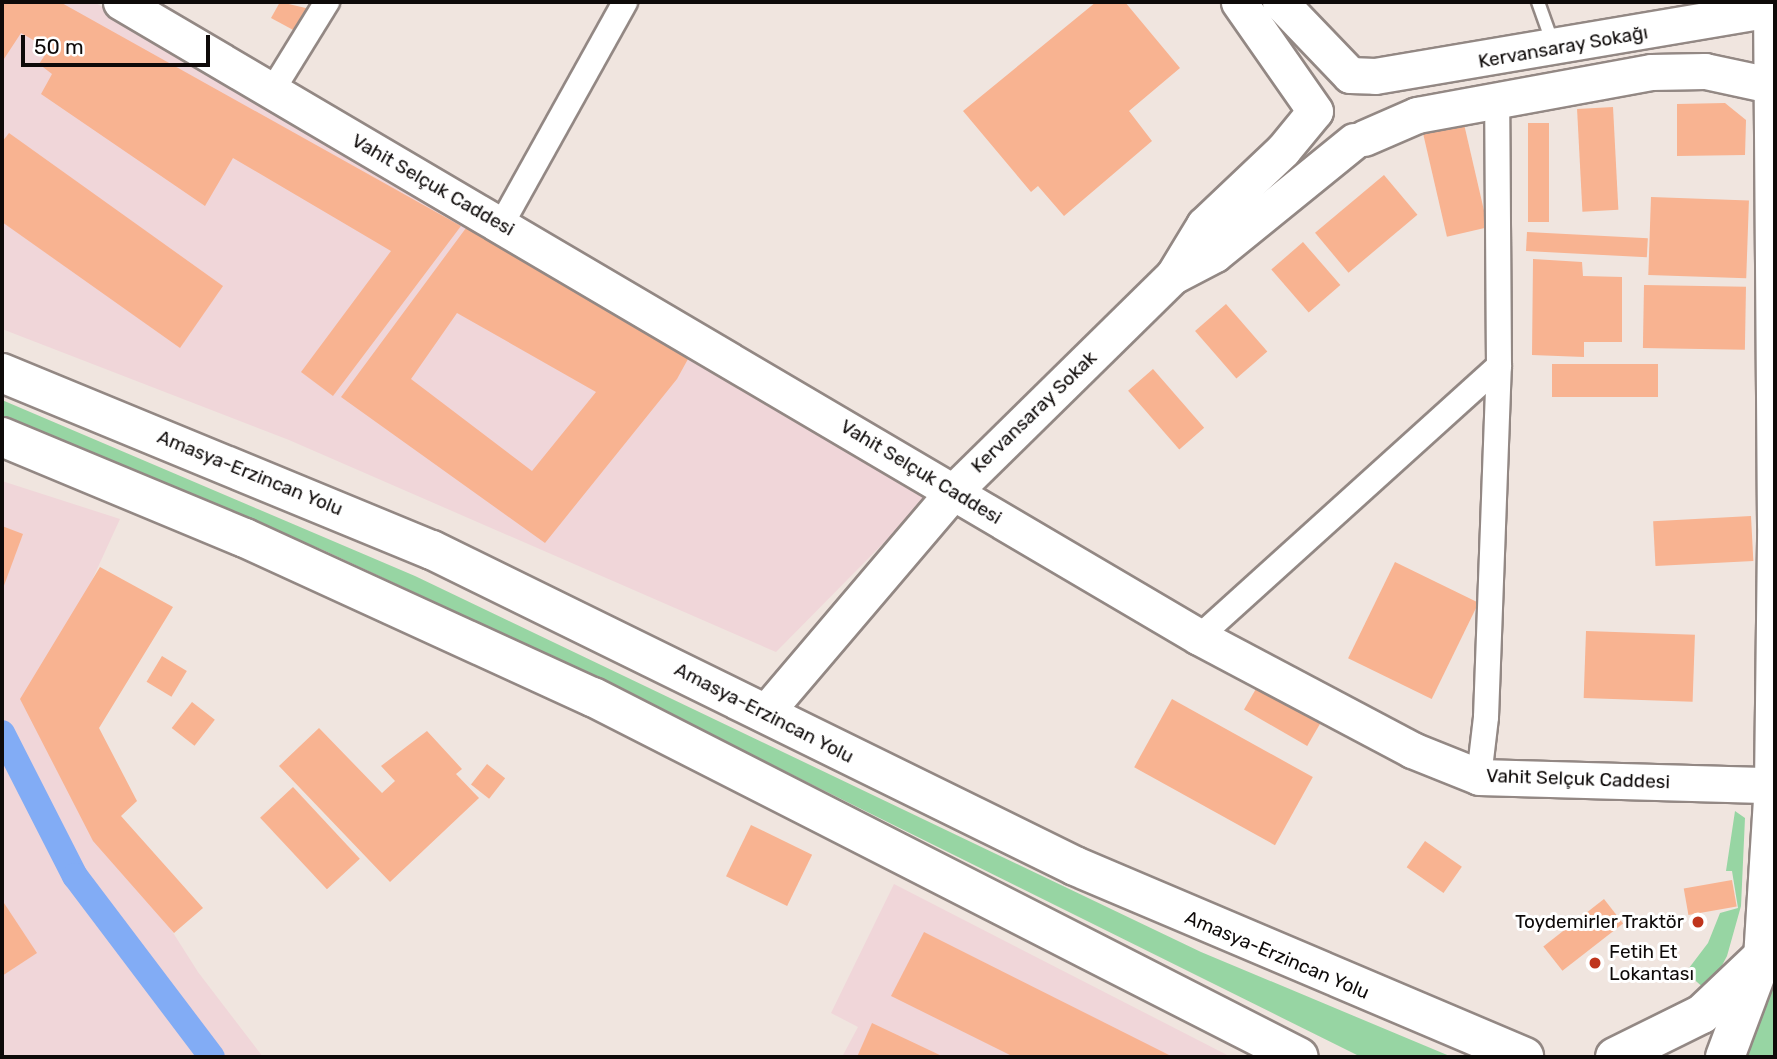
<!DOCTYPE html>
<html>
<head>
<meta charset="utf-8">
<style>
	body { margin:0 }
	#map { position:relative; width:1777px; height:1059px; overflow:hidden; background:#f0e5df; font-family:Rubik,sans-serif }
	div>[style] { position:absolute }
	.industrial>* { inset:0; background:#f0d6d9 }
	.green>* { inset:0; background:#97d5a3 }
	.canal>* { height:26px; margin:-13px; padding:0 13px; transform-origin:13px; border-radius:13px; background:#82acf5 }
	.building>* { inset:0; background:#f8b391; transform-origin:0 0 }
	.roads { filter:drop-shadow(2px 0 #938884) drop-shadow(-2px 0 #938884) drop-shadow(0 2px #938884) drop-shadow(0 -2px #938884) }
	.lane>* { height:12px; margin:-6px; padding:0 6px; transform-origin:6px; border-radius:6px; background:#fff }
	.street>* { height:24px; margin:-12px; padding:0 12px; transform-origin:12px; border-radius:12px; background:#fff }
	.secondary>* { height:35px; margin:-17.5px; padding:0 17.5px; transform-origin:17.5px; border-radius:17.5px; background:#fff }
	.highway>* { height:38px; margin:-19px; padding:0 19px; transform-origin:19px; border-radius:19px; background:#fff }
	.dots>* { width:19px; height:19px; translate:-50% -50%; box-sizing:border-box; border:4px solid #fff; border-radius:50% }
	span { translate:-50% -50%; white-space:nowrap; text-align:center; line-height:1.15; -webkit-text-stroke:6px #fff; paint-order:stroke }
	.street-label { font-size:19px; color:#0e0a09 }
	.poi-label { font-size:19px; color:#0e0a09 }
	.right { translate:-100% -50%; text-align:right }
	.left { translate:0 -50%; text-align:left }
	.frame { position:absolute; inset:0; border:4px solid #0e0a09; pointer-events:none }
	.scale { position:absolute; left:21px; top:35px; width:189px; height:32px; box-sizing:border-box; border:4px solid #0e0a09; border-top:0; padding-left:9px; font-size:21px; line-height:24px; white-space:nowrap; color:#0e0a09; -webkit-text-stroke:5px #fff; paint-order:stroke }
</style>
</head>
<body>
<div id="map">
	<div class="industrial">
		<i style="clip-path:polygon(2px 2px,94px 2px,928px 498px,776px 652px,289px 440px,2px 329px)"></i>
		<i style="clip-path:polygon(2px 481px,120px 519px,49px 674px,104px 824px,198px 972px,263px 1057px,2px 1057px)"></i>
		<i style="clip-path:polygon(894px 884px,1231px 1057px,842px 1057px,858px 1027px,831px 1013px)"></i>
	</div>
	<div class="green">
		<i style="clip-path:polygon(2px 400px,415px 576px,1201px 952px,1452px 1057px,1361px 1057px,573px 666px,323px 550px,2px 417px)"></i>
		<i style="clip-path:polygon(1735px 811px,1745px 818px,1741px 906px,1727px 956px,1708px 992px,1686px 972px,1708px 943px,1720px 913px,1738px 908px,1732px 871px,1726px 871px)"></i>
		<i style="clip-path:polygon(1775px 956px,1775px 1057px,1742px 1057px)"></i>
	</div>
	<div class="canal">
		<i style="left:2px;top:733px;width:161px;rotate:63deg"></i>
		<i style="left:75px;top:876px;width:227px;rotate:52.9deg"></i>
	</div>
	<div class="building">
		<i style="clip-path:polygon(2px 2px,60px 2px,461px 226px,333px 396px,301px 372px,391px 251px,233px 158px,205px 206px,41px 94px,52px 74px,39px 64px,49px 49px,21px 33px,2px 62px)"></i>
		<i style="clip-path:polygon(280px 2px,310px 9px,297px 32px,271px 18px)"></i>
		<i style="clip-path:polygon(1096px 2px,1125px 2px,1180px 68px,1129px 111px,1152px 141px,1064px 216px,1038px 186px,1031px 192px,963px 111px)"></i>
		<i style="clip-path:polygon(1725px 103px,1746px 120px,1745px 155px,1677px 156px,1677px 104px)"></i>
		<i style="left:1613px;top:107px;width:103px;height:36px;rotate:87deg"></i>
		<i style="left:1528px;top:123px;width:21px;height:99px"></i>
		<i style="left:1464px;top:124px;width:106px;height:42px;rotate:77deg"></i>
		<i style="clip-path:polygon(9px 133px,223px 286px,180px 348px,2px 222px,2px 142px)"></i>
		<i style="left:1384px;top:175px;width:52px;height:90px;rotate:50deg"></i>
		<i style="left:1651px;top:197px;width:98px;height:78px;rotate:2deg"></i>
		<i style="clip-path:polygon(evenodd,466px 228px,688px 359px,677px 379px,545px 543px,341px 397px,466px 228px,457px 313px,596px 392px,532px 471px,411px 379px,457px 313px)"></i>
		<i style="left:1527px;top:232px;width:121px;height:19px;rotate:3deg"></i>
		<i style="left:1303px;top:242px;width:57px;height:42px;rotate:49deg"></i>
		<i style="clip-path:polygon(1533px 259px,1582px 262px,1583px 276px,1622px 277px,1622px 342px,1584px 342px,1584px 357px,1532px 355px)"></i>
		<i style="left:1644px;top:285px;width:102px;height:63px;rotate:1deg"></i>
		<i style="left:1226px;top:304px;width:63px;height:41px;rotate:49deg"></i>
		<i style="left:1552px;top:364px;width:106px;height:33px"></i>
		<i style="left:1153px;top:369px;width:78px;height:33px;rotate:49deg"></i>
		<i style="left:1751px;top:516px;width:45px;height:98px;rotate:87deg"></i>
		<i style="clip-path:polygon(2px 526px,23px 534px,2px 591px)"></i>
		<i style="left:1395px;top:562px;width:93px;height:107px;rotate:26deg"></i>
		<i style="clip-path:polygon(100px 567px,173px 607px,99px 728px,137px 801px,121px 816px,203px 908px,174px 933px,93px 841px,20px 699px)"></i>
		<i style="left:1586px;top:631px;width:109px;height:67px;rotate:2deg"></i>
		<i style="left:162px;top:656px;width:29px;height:30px;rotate:31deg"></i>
		<i style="left:1257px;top:687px;width:73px;height:26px;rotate:30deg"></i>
		<i style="left:1172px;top:699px;width:161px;height:78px;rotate:29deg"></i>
		<i style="left:192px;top:702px;width:29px;height:33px;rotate:38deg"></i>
		<i style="clip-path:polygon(319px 728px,382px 793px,395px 781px,381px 766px,427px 731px,462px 769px,456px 774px,479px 798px,390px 882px,279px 766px)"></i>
		<i style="left:487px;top:764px;width:23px;height:26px;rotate:38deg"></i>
		<i style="left:293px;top:787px;width:98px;height:45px;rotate:47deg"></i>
		<i style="left:751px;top:825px;width:68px;height:57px;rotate:26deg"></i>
		<i style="left:1425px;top:841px;width:45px;height:32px;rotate:35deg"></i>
		<i style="left:1732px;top:880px;width:27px;height:49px;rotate:80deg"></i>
		<i style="left:1604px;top:899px;width:31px;height:77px;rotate:52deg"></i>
		<i style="clip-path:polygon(2px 900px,37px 953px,2px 976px)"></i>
		<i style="clip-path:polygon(924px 932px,1173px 1057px,1014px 1057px,891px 996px)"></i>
		<i style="clip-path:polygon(872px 1023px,944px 1057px,857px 1057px)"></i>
	</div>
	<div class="roads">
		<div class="lane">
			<i style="left:1538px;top:2px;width:45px;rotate:70.3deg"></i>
		</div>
		<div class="street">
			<i style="left:272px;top:91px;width:105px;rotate:-58.3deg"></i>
			<i style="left:501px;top:225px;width:255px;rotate:-60.9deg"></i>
			<i style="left:1199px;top:637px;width:404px;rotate:-42.1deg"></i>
			<i style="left:1479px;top:777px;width:60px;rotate:-83.3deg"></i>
			<i style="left:1486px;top:717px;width:351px;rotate:-87.9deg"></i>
			<i style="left:1499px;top:366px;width:267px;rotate:-90.4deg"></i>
		</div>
		<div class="secondary">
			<i style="left:121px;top:2px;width:1251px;rotate:30.5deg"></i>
			<i style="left:1199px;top:637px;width:241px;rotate:27.9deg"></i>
			<i style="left:1412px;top:750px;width:72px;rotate:21.9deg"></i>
			<i style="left:1479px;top:777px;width:293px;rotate:1.6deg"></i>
			<i style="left:1280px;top:2px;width:101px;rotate:46.2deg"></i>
			<i style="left:1350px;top:75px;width:25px;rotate:2deg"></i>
			<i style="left:1375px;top:76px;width:406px;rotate:-9.6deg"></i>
			<i style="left:1364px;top:138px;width:58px;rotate:-23.5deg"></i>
			<i style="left:1417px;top:115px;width:238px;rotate:-10.4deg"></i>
			<i style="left:1651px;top:72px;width:54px;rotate:-1.1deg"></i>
			<i style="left:1705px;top:71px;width:72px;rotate:12.1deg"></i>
			<i style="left:1173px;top:276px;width:60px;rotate:-58.7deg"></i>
			<i style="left:1204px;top:225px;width:109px;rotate:-43.5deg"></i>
			<i style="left:1283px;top:150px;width:50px;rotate:-50.6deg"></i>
			<i style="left:1315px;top:111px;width:133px;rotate:-124.9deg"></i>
			<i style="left:764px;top:714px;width:293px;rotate:-49.6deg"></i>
			<i style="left:954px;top:491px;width:307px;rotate:-44.5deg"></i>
			<i style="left:1173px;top:276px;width:47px;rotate:-27.6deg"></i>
			<i style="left:1215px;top:254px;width:179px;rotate:-39.1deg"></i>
			<i style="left:1761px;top:958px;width:173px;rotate:-86.4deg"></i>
			<i style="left:1772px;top:785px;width:261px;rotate:-89.3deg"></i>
			<i style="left:1775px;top:524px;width:522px;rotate:-90.44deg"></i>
		</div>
		<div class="highway">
			<i style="left:2px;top:373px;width:465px;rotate:22.4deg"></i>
			<i style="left:432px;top:550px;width:716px;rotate:26.17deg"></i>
			<i style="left:1075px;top:866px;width:488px;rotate:23deg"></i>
			<i style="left:2px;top:437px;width:263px;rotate:22.6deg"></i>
			<i style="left:245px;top:538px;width:383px;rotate:24.6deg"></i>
			<i style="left:593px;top:697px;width:792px;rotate:27.02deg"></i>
			<i style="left:1615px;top:1057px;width:97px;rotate:-26.3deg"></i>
			<i style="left:1702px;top:1014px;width:81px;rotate:-43.5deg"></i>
			<i style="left:1725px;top:1057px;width:97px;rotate:-69.5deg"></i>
		</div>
	</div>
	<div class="dots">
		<i style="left:1698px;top:922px;background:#bf341c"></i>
		<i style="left:1595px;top:963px;background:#bf341c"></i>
	</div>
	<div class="street-label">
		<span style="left:1563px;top:47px;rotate:-10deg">Kervansaray Sokağı</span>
		<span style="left:433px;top:185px;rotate:30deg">Vahit Selçuk Caddesi</span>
		<span style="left:1034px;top:412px;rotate:-44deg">Kervansaray Sokak</span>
		<span style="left:921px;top:472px;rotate:31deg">Vahit Selçuk Caddesi</span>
		<span style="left:250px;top:473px;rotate:22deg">Amasya-Erzincan Yolu</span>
		<span style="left:764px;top:713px;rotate:27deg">Amasya-Erzincan Yolu</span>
		<span style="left:1578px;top:779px;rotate:2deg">Vahit Selçuk Caddesi</span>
		<span style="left:1277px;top:955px;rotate:23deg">Amasya-Erzincan Yolu</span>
	</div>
	<div class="poi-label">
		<span class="right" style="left:1684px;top:922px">Toydemirler Traktör</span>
		<span class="left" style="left:1609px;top:963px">Fetih Et<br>Lokantası</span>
	</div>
	<div class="frame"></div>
	<div class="scale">50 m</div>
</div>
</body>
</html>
